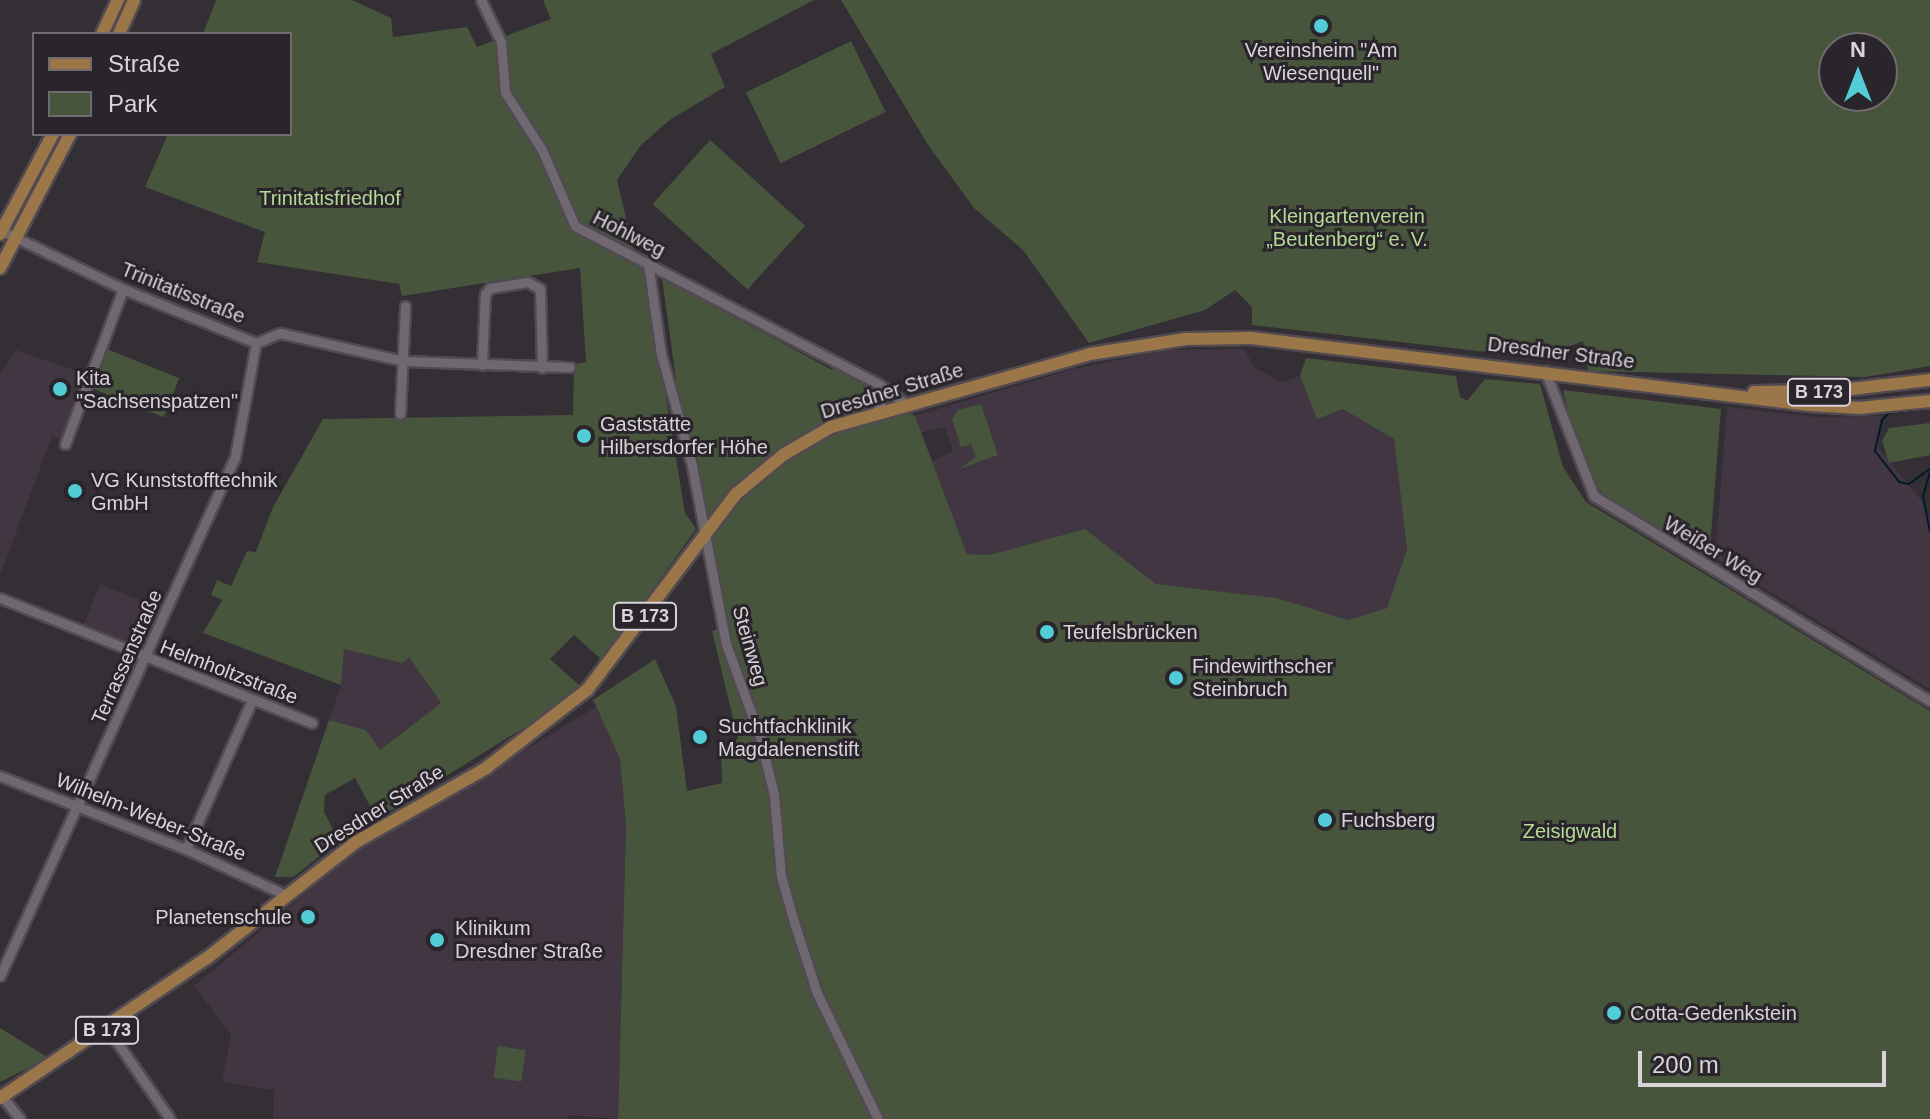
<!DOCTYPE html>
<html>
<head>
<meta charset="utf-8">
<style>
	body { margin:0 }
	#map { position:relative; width:1930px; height:1119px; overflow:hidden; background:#342e35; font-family:Helvetica,sans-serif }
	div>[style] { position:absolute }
	.built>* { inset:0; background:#413642; transform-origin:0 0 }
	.green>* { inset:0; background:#46553c; transform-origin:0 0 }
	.stream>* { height:2px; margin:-1px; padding:0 1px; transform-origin:1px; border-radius:1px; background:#001a27 }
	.roads { filter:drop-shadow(2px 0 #514b51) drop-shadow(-2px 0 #514b51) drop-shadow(0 2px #514b51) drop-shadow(0 -2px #514b51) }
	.minor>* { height:9px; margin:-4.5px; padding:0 4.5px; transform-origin:4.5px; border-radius:4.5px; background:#706870 }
	.major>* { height:12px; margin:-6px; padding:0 6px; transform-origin:6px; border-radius:6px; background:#9b7649 }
	.dots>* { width:22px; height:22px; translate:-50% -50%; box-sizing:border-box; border:4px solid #2a242b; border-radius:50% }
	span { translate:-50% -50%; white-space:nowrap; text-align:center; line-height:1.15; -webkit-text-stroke:6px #2a242b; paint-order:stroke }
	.shield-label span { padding:2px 6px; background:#2a242b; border:2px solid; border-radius:6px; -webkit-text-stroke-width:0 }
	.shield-label { font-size:18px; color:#d8d4d9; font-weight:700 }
	.poi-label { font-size:20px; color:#d8d4d9 }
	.left { translate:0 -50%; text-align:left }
	.right { translate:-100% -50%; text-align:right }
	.park-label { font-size:20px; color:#b3db95 }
	.street-label { font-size:20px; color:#d8d4d9 }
	.legend { position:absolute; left:32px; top:32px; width:260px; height:104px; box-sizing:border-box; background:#2a242b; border:2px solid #706a71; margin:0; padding:10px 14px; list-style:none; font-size:24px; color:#d8d4d9 }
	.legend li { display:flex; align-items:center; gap:16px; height:40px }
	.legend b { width:40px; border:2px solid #706a71 }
	.north { position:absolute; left:1818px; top:32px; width:80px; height:80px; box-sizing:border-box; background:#2a242b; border:2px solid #706a71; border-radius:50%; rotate:0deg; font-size:22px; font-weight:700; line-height:32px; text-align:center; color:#d8d4d9 }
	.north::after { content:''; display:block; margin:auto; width:28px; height:36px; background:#52ccd6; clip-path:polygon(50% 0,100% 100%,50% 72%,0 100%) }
	.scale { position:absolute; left:1638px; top:1051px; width:248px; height:36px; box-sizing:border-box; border:4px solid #d8d4d9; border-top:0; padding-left:10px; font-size:24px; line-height:28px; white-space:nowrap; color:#d8d4d9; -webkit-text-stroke:6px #2a242b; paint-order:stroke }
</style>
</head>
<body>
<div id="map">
	<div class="built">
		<i style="clip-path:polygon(1244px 349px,1255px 368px,1282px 382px,1300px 376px,1317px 418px,1343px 409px,1394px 438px,1407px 549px,1387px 608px,1348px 620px,1277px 598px,1156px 584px,1085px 529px,989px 555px,967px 554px,932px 462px,953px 451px,945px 427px,921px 432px,915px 416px,1073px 369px,1168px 350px)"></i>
		<i style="clip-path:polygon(16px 350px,83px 373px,61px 439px,52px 436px,0 576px,0 374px)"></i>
		<i style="clip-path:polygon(1727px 407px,1816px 417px,1883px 416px,1878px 447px,1925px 505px,1930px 520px,1930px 689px,1715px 558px)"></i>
		<i style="left:100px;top:584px;width:61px;height:48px;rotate:22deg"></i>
		<i style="clip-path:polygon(344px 649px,402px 663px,409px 657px,441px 703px,380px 750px,366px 730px,329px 720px,341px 685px)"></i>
		<i style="clip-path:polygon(596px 707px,620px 759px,626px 826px,618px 1119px,568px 1115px,567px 1119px,273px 1119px,274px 1090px,222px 1082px,231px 1034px,194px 986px,355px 852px)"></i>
	</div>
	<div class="green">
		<i style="clip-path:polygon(216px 0,352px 0,391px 18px,393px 37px,467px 27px,477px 47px,551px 19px,543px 0,814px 0,711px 54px,725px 87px,671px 119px,641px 145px,617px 180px,634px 252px,592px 235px,581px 237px,644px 264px,685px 513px,696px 529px,602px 660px,574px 635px,550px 659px,579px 685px,549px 712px,377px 819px,355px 778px,325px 795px,324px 812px,339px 841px,293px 877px,275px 877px,329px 720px,366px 730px,380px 750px,441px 703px,409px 657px,402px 663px,344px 649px,341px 685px,203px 633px,222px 600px,211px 595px,217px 580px,231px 586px,247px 551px,256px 552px,273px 507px,323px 419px,573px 415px,574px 364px,586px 362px,580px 268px,402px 296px,399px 284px,257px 262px,265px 232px,145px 187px,168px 134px,290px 134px,290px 34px,203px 34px)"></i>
		<i style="clip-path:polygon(evenodd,841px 0,1930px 0,1930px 366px,1865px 377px,1588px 371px,1583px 341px,1540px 358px,1252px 325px,1252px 307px,1235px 290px,1205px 310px,1089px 343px,1023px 250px,974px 208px,928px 145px,841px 0,1834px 48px,1882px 48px,1882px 96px,1834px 96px,1834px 48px)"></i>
		<i style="left:851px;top:41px;width:79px;height:117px;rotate:64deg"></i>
		<i style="left:710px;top:140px;width:128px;height:86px;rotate:42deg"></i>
		<i style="clip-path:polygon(662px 278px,832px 370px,833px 365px,915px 416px,967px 554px,989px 555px,1085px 529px,1156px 584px,1277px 598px,1348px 620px,1387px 608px,1407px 549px,1394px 439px,1343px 409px,1317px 419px,1300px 376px,1306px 358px,1456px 376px,1460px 397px,1467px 401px,1485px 379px,1540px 384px,1563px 467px,1586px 502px,1930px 711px,1930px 1119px,618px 1119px,626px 826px,620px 759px,593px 700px,655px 659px,676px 706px,687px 791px,722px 783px,721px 747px,738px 739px,712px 631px,730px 627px,677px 387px)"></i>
		<i style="left:107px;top:349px;width:78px;height:42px;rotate:22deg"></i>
		<i style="clip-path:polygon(1563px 390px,1721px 409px,1709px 559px,1609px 501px,1582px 469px)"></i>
		<i style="clip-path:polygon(981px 404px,998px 455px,959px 469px,976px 457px,971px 444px,961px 447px,952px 419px,958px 410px)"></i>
		<i style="clip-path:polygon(1930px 423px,1930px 455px,1889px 463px,1882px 441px,1889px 428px)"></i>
		<i style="clip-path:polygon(0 1028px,49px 1058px,0 1082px)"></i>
		<i style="left:498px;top:1046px;width:28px;height:32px;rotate:8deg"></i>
	</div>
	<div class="stream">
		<i style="left:1930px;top:408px;width:41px;rotate:173deg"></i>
		<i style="left:1889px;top:413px;width:10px;rotate:135deg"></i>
		<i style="left:1882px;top:420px;width:32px;rotate:103deg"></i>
		<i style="left:1875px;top:451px;width:39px;rotate:52deg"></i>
		<i style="left:1899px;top:482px;width:10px;rotate:11deg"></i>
		<i style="left:1909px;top:484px;width:26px;rotate:-36deg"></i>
		<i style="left:1930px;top:472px;width:25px;rotate:106deg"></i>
		<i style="left:1923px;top:496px;width:36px;rotate:79deg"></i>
	</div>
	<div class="roads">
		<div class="minor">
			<i style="left:481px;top:0;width:47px;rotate:64.5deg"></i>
			<i style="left:501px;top:42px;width:50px;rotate:85.4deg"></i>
			<i style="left:505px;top:92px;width:69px;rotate:57.5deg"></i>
			<i style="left:542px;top:150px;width:83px;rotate:66.5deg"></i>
			<i style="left:575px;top:226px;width:340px;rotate:27.5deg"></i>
			<i style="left:877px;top:383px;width:39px;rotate:36deg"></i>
			<i style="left:2px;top:231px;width:134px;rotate:25.6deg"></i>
			<i style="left:123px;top:289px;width:144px;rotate:22.1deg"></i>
			<i style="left:256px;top:343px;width:26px;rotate:-23deg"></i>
			<i style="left:280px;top:333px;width:126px;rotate:12.8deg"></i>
			<i style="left:403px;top:361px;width:167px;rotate:2.1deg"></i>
			<i style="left:648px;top:263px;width:92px;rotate:81.9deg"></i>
			<i style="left:661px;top:354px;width:116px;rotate:74.5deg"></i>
			<i style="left:692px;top:466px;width:181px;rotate:79.2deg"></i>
			<i style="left:726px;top:644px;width:99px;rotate:69.9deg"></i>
			<i style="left:760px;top:737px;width:60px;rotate:76.4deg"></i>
			<i style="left:774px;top:795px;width:81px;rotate:85.1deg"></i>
			<i style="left:781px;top:876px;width:48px;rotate:74.2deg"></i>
			<i style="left:794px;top:922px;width:75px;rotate:72.1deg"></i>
			<i style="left:817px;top:993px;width:140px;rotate:64.2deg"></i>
			<i style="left:482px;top:365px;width:71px;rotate:-87.6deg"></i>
			<i style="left:485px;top:294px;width:8px;rotate:-50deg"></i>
			<i style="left:490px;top:288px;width:38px;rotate:-9deg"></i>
			<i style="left:528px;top:282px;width:14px;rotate:30deg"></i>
			<i style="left:540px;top:289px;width:79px;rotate:88.5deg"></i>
			<i style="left:1545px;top:371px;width:134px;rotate:68.6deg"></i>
			<i style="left:1594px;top:496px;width:394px;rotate:31.4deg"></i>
			<i style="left:400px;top:414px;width:108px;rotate:-87.3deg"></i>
			<i style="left:875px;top:415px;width:29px;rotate:-65deg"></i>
			<i style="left:65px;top:444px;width:165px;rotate:-69.5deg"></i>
			<i style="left:0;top:598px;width:336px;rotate:21.8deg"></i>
			<i style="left:0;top:776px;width:202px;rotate:21.5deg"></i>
			<i style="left:188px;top:850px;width:108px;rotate:24.7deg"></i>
			<i style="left:186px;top:849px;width:163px;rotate:-66.1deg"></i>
			<i style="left:0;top:976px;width:570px;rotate:-65.64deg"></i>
			<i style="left:235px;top:457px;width:116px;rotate:-79.6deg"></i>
			<i style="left:108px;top:1029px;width:109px;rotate:55.4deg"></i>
			<i style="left:0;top:1094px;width:32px;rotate:51deg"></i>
		</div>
		<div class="major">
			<i style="left:102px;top:34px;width:38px;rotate:-65deg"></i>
			<i style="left:119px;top:34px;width:37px;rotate:-66deg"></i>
			<i style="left:0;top:234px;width:113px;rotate:-62.1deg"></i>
			<i style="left:0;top:268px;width:151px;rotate:-62.4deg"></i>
			<i style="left:1754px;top:392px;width:79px;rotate:-0.7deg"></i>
			<i style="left:1833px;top:391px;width:98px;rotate:-6.5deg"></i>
			<i style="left:0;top:1098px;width:250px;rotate:-34.1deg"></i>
			<i style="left:207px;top:958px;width:189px;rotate:-37.9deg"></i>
			<i style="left:356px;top:842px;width:150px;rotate:-29.6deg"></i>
			<i style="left:486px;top:768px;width:128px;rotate:-37.7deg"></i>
			<i style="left:587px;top:690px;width:246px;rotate:-52.8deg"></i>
			<i style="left:736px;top:494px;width:61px;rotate:-39.7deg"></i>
			<i style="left:783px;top:455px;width:56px;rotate:-30.3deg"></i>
			<i style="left:831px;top:427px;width:269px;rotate:-15.7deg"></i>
			<i style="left:1090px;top:354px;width:97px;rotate:-8.9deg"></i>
			<i style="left:1186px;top:339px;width:65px;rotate:-0.9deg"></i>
			<i style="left:1251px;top:338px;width:562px;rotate:6.85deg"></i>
			<i style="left:1809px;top:405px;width:50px;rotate:3.4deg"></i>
			<i style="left:1859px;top:408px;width:71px;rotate:-5.6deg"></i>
		</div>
	</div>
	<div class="dots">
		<i style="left:1321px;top:26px;background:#52ccd6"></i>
		<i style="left:60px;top:389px;background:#52ccd6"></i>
		<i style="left:584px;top:436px;background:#52ccd6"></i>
		<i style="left:75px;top:491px;background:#52ccd6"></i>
		<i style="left:1047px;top:632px;background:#52ccd6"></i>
		<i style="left:1176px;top:678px;background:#52ccd6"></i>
		<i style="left:700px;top:737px;background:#52ccd6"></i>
		<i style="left:1325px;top:820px;background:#52ccd6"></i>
		<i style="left:308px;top:917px;background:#52ccd6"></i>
		<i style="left:437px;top:940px;background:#52ccd6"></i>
		<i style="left:1614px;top:1013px;background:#52ccd6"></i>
	</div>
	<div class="shield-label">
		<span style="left:1819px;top:392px">B 173</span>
		<span style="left:645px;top:616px">B 173</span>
		<span style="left:107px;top:1030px">B 173</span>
	</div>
	<div class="poi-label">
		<span style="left:1321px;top:62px">Vereinsheim "Am<br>Wiesenquell"</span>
		<span class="left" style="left:76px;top:390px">Kita<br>"Sachsenspatzen"</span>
		<span class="left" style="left:600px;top:436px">Gaststätte<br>Hilbersdorfer Höhe</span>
		<span class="left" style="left:91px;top:492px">VG Kunststofftechnik<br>GmbH</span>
		<span class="left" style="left:1063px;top:632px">Teufelsbrücken</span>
		<span class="left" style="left:1192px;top:678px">Findewirthscher<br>Steinbruch</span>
		<span class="left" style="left:718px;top:738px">Suchtfachklinik<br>Magdalenenstift</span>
		<span class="left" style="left:1341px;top:820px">Fuchsberg</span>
		<span class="right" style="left:292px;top:917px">Planetenschule</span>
		<span class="left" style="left:455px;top:940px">Klinikum<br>Dresdner Straße</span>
		<span class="left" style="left:1630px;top:1013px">Cotta-Gedenkstein</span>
	</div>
	<div class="park-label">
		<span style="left:330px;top:198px">Trinitatisfriedhof</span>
		<span style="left:1347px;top:228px">Kleingartenverein<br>„Beutenberg“ e. V.</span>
		<span style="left:1570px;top:831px">Zeisigwald</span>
	</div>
	<div class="street-label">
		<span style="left:629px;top:234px;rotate:27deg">Hohlweg</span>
		<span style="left:183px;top:293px;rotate:22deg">Trinitatisstraße</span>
		<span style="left:1561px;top:353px;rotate:7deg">Dresdner Straße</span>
		<span style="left:892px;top:391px;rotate:-17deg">Dresdner Straße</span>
		<span style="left:1713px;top:550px;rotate:31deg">Weißer Weg</span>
		<span style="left:750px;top:646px;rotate:74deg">Steinweg</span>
		<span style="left:127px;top:657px;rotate:-66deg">Terrassenstraße</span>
		<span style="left:229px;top:672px;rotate:21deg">Helmholtzstraße</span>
		<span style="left:379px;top:809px;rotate:-32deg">Dresdner Straße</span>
		<span style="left:151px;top:817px;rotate:22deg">Wilhelm-Weber-Straße</span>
	</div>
	<ul class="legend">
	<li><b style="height:10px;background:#9b7649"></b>Straße</li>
	<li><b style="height:22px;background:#46553c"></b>Park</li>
	</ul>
	<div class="north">N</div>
	<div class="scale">200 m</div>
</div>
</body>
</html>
